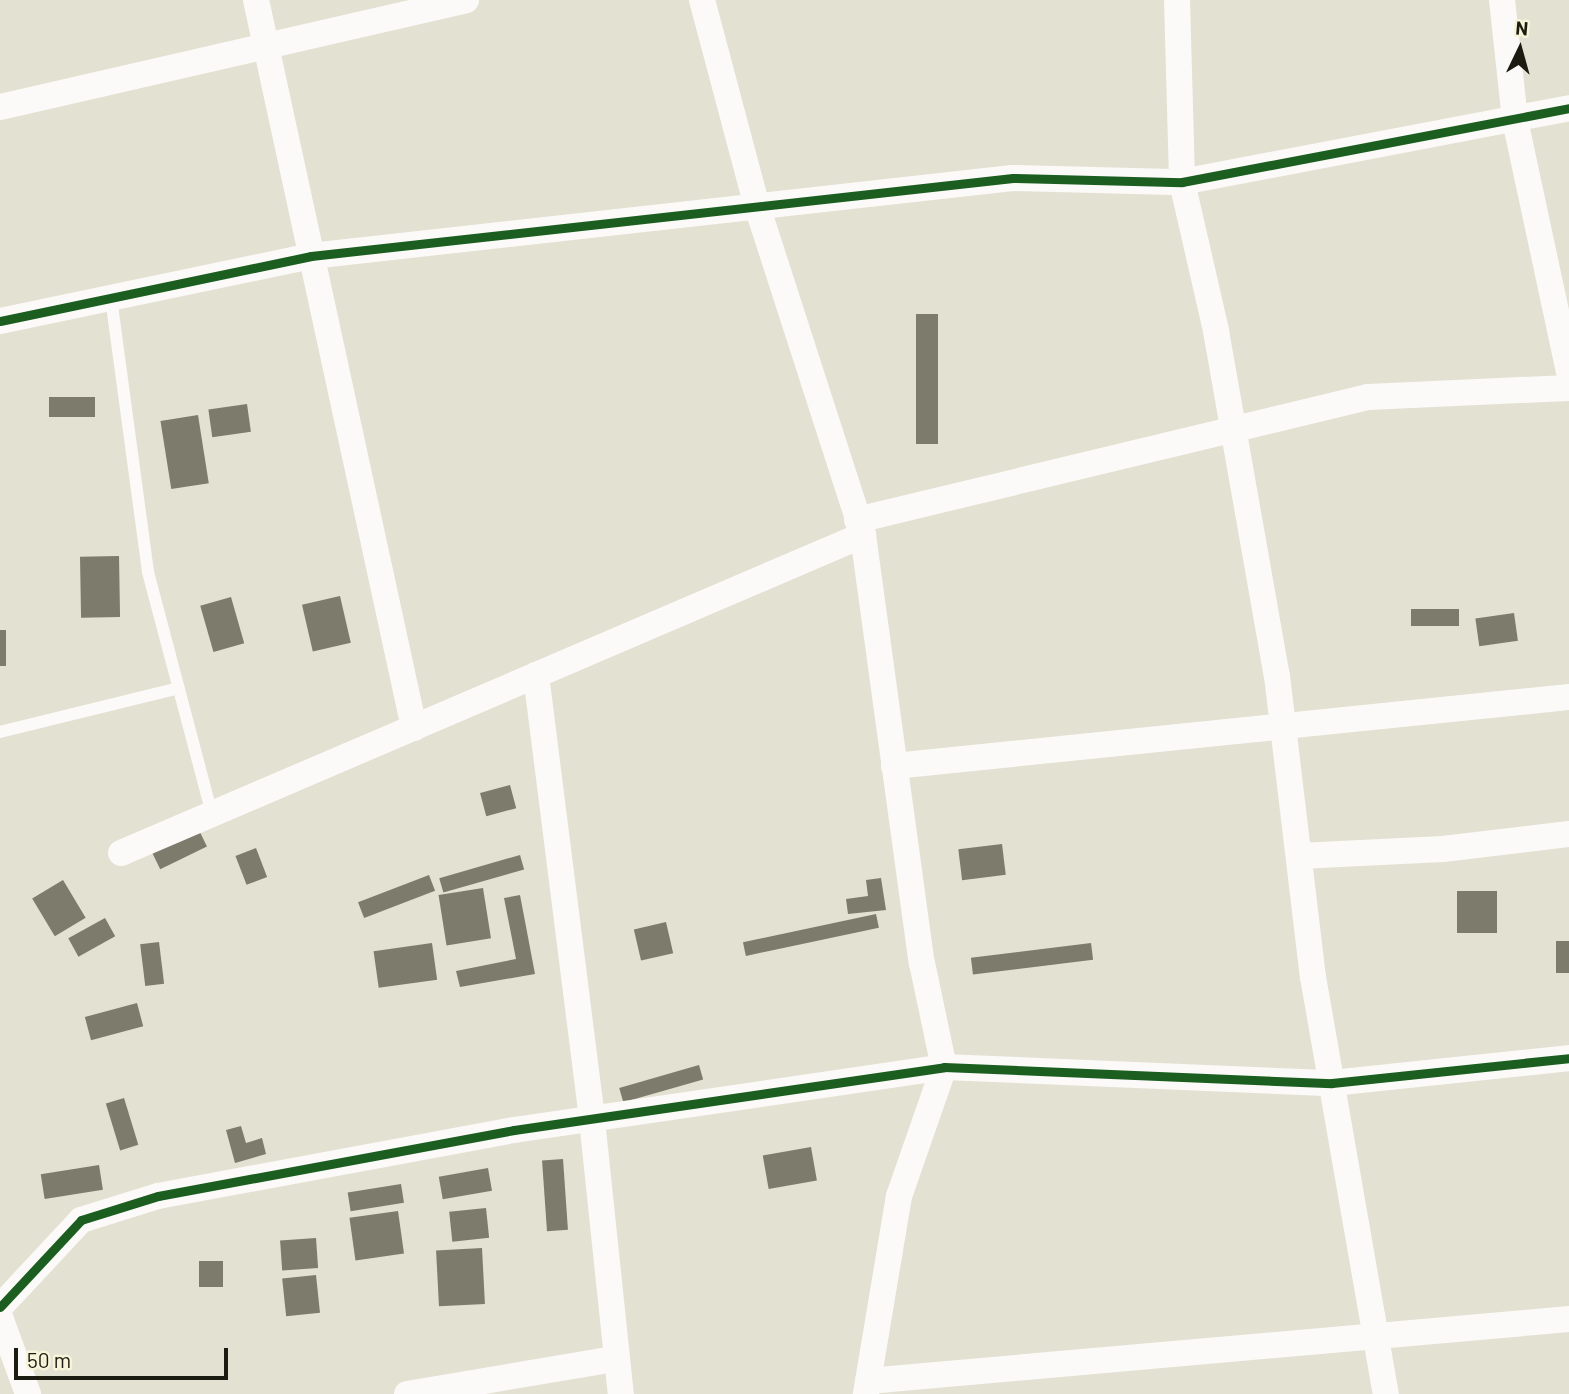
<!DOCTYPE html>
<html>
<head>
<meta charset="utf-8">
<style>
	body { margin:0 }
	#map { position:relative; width:1569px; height:1394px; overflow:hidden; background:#e3e1d2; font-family:Barlow,sans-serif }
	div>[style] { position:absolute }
	.building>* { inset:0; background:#7d7b6b; transform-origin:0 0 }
	.lane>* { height:12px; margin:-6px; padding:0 6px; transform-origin:6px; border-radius:6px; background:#fbfaf8 }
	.street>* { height:26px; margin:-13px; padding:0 13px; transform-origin:13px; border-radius:13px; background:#fbfaf8 }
	.cycleway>* { height:9px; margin:-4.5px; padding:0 4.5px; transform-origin:4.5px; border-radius:4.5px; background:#1b5e20 }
	span { translate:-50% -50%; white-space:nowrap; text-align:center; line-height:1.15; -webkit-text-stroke:7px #f7f4d9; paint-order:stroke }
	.north { position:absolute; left:1485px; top:14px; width:70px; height:70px; -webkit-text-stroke:5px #f7f4d9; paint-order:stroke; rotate:5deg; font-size:19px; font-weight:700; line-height:28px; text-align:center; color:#1c1b11 }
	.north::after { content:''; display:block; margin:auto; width:24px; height:32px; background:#1c1b11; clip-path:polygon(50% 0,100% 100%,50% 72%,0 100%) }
	.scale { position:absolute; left:14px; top:1348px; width:214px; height:32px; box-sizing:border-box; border:4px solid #1c1b11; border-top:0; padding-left:9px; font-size:21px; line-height:24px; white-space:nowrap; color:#1c1b11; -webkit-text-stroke:5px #f7f4d9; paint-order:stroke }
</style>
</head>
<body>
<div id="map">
	<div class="building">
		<i style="left:916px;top:314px;width:22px;height:130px"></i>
		<i style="left:95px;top:397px;width:20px;height:46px;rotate:90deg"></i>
		<i style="left:247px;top:404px;width:28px;height:39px;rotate:82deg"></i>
		<i style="left:198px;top:415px;width:69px;height:38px;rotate:81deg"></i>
		<i style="left:119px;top:556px;width:61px;height:39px;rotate:89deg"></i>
		<i style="left:340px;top:596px;width:48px;height:39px;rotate:77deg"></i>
		<i style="left:231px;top:597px;width:48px;height:32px;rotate:74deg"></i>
		<i style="left:1411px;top:609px;width:48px;height:17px"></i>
		<i style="left:1514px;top:613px;width:28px;height:39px;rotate:82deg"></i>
		<i style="left:0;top:630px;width:6px;height:36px"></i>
		<i style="left:510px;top:785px;width:24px;height:31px;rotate:75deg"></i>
		<i style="left:196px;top:824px;width:25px;height:52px;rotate:64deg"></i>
		<i style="left:1002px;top:844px;width:31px;height:44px;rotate:83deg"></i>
		<i style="left:256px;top:848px;width:31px;height:22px;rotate:69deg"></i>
		<i style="left:520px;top:855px;width:15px;height:84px;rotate:74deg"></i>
		<i style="left:429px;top:875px;width:17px;height:76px;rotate:69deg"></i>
		<i style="clip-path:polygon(881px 878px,886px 910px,848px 914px,846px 899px,868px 896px,866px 880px)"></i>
		<i style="left:63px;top:880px;width:44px;height:36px;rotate:59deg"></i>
		<i style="left:483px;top:888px;width:51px;height:45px;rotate:81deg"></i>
		<i style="left:1457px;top:891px;width:40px;height:42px"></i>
		<i style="clip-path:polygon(520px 895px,535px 974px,460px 987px,456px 971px,516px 959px,504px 898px)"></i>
		<i style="left:876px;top:914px;width:14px;height:136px;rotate:78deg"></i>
		<i style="left:105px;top:918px;width:21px;height:42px;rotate:61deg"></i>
		<i style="left:666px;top:922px;width:32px;height:33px;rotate:77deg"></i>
		<i style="left:1569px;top:941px;width:32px;height:13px;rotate:90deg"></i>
		<i style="left:159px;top:942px;width:42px;height:19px;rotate:83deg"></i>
		<i style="left:432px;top:943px;width:37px;height:59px;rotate:82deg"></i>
		<i style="left:1091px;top:943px;width:17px;height:121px;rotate:83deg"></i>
		<i style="left:137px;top:1003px;width:24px;height:54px;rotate:75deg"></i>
		<i style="left:699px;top:1065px;width:15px;height:83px;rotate:74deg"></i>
		<i style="left:124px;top:1098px;width:49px;height:19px;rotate:73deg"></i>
		<i style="clip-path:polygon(241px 1126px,246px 1143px,262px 1138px,266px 1154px,235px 1163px,226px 1130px)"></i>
		<i style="left:811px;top:1147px;width:34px;height:49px;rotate:80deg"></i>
		<i style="left:563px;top:1159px;width:71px;height:21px;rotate:86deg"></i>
		<i style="left:99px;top:1165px;width:25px;height:59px;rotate:81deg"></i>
		<i style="left:488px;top:1168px;width:23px;height:50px;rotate:80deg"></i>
		<i style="left:401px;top:1184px;width:19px;height:54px;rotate:81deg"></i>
		<i style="left:486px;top:1208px;width:30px;height:37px;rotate:84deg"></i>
		<i style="left:398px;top:1211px;width:43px;height:49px;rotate:82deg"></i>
		<i style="left:316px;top:1238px;width:30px;height:36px;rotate:86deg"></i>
		<i style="left:482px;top:1248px;width:56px;height:46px;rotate:87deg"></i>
		<i style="left:199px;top:1261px;width:24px;height:26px"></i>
		<i style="left:316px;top:1275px;width:38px;height:34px;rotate:84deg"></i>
	</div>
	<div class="lane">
		<i style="left:111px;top:298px;width:276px;rotate:82.3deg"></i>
		<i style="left:148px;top:572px;width:251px;rotate:75.2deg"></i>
		<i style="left:0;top:732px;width:184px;rotate:-13.8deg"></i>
	</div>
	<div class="street">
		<i style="left:256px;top:0;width:745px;rotate:77.75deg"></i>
		<i style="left:702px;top:0;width:210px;rotate:75.1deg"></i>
		<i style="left:756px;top:203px;width:349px;rotate:72.1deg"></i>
		<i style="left:863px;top:535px;width:432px;rotate:82.2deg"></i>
		<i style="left:922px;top:963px;width:106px;rotate:78.1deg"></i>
		<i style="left:944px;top:1067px;width:137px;rotate:109.2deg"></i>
		<i style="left:899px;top:1196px;width:201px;rotate:99.5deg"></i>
		<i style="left:1177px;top:0;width:182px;rotate:88.4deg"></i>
		<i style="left:1182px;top:182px;width:153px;rotate:77.1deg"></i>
		<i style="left:1216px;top:331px;width:350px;rotate:80deg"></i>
		<i style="left:1277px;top:676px;width:303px;rotate:83.2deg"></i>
		<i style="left:1313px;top:977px;width:423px;rotate:80.1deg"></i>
		<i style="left:1502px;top:0;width:121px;rotate:83.8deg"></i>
		<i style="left:1515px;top:120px;width:258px;rotate:77.9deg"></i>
		<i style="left:0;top:107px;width:478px;rotate:-12.9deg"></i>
		<i style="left:0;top:321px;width:318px;rotate:-11.8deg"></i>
		<i style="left:311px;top:256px;width:706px;rotate:-6.34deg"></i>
		<i style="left:1013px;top:178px;width:169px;rotate:1.4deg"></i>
		<i style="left:1182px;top:182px;width:394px;rotate:-10.8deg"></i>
		<i style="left:857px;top:520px;width:526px;rotate:-13.53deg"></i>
		<i style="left:1368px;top:397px;width:201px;rotate:-2.6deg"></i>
		<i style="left:536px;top:675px;width:449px;rotate:82.8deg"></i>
		<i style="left:592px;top:1120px;width:276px;rotate:84deg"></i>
		<i style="left:894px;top:766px;width:679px;rotate:-5.84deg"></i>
		<i style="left:121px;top:853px;width:807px;rotate:-23.2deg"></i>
		<i style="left:1299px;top:856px;width:144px;rotate:-2.8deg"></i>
		<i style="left:1443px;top:849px;width:127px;rotate:-6.8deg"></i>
		<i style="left:0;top:1307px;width:119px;rotate:-47deg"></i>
		<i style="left:81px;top:1220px;width:81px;rotate:-17.3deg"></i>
		<i style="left:158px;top:1196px;width:362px;rotate:-10.5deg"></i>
		<i style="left:514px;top:1130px;width:435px;rotate:-8.3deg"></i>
		<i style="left:944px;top:1067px;width:388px;rotate:2.4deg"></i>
		<i style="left:1332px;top:1083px;width:238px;rotate:-6deg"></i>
		<i style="left:0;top:1317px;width:82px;rotate:70deg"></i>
		<i style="left:868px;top:1381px;width:704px;rotate:-5.05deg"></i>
		<i style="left:407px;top:1394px;width:211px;rotate:-9.6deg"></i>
	</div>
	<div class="cycleway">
		<i style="left:0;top:321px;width:318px;rotate:-11.8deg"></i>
		<i style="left:311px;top:256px;width:706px;rotate:-6.34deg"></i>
		<i style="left:1013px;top:178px;width:169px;rotate:1.4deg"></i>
		<i style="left:1182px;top:182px;width:394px;rotate:-10.8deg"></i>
		<i style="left:0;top:1307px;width:119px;rotate:-47deg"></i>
		<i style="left:81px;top:1220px;width:81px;rotate:-17.3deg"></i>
		<i style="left:158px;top:1196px;width:362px;rotate:-10.5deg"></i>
		<i style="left:514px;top:1130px;width:435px;rotate:-8.3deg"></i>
		<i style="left:944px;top:1067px;width:388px;rotate:2.4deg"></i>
		<i style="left:1332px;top:1083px;width:238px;rotate:-6deg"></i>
	</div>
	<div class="north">N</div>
	<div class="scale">50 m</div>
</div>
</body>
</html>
